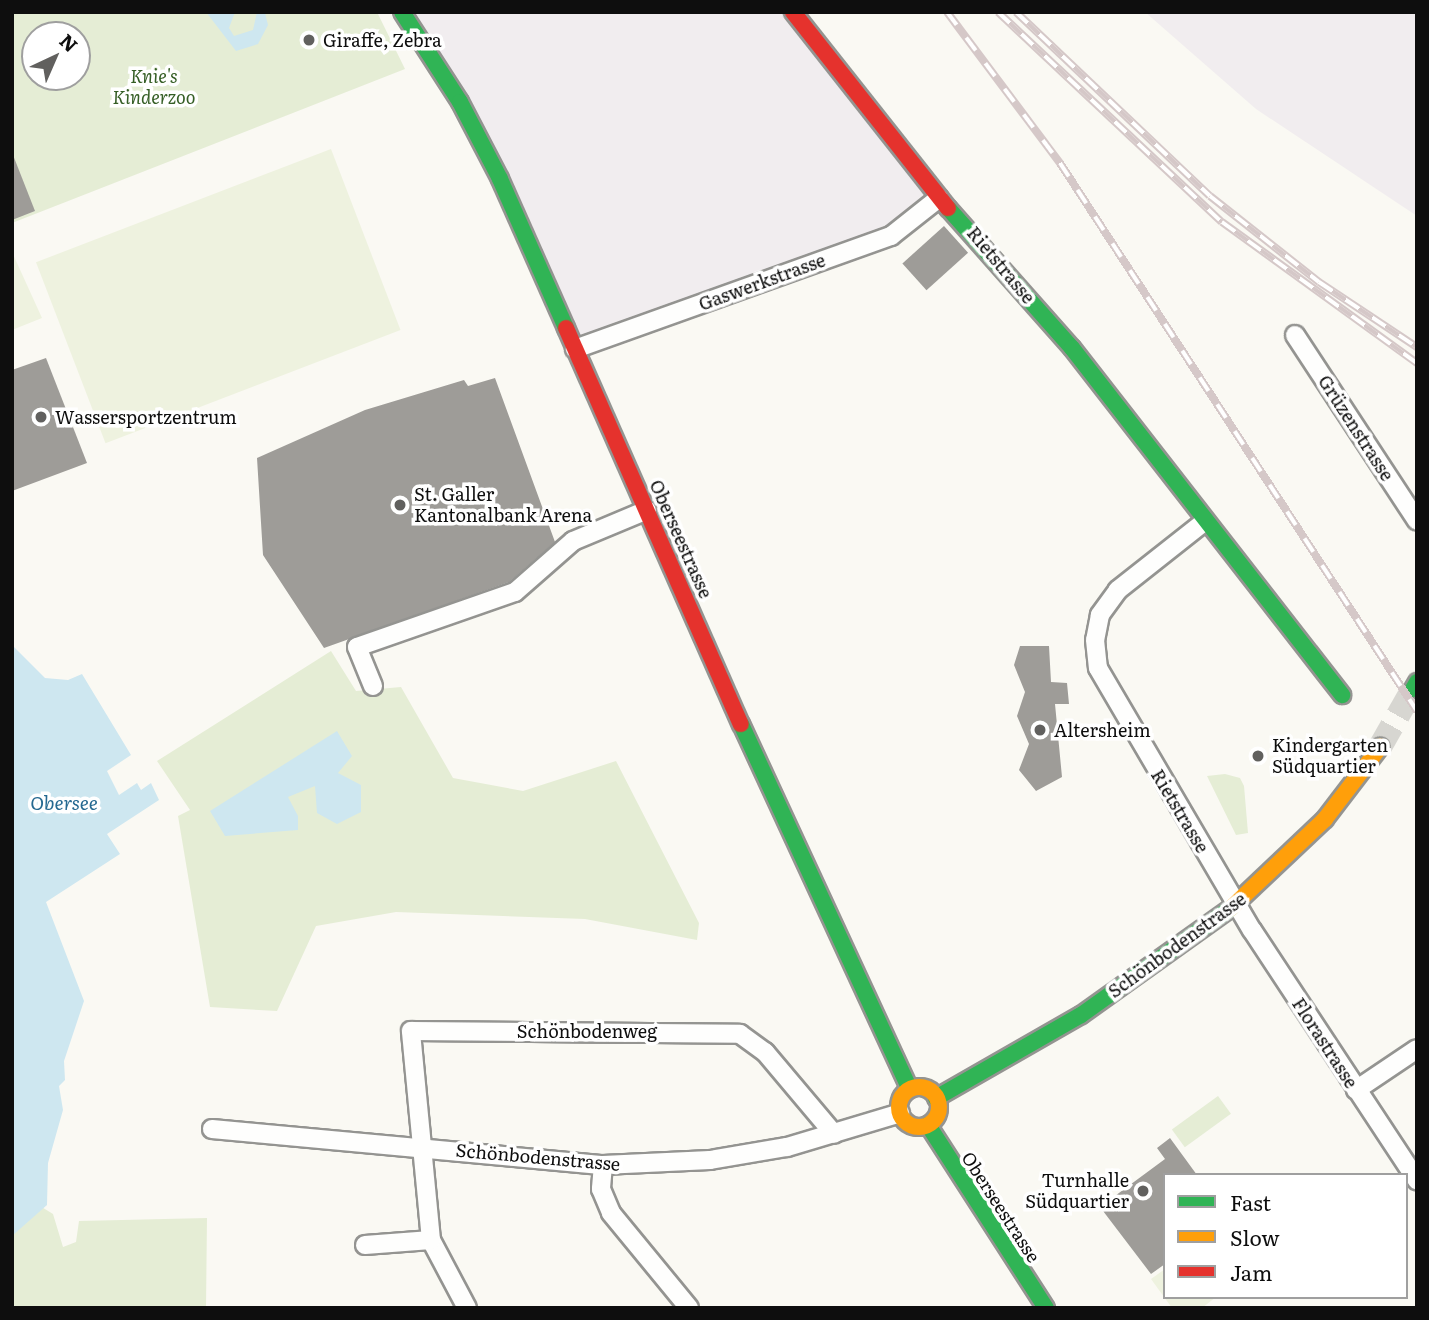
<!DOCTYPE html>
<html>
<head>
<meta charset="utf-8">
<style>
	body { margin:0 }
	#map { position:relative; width:1429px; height:1320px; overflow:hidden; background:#faf9f3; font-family:Literata,serif }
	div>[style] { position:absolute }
	.industrial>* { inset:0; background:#f1edef }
	.green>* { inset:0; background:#e5edd5; transform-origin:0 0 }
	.pitch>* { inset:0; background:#eef2df; transform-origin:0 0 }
	.water>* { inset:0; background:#cee7f0 }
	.building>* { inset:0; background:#9e9c98; transform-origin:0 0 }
	.secondary-tunnel>* { height:24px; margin-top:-12px; transform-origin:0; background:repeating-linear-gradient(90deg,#d7d6d1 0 24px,transparent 0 36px) }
	.roads { filter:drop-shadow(2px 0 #949491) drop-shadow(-2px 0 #949491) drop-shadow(0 2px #949491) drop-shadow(0 -2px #949491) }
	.street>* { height:18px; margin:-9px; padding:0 9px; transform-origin:9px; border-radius:9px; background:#fefefd }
	.fast>* { height:16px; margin:-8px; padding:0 8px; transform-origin:8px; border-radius:8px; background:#30b455 }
	.slow>* { height:16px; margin:-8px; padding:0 8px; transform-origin:8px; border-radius:8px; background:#ff9f0a }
	.slow>.ring { margin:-8px; padding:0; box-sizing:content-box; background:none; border:16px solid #ff9f0a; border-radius:50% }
	.jam>* { height:16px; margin:-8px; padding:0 8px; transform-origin:8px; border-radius:8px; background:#e5322d }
	.rail>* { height:8px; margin-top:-4px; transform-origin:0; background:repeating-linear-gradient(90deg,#fff 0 16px,#d5c8c8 0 32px); box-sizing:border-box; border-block:2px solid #d5c8c8 }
	.dots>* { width:19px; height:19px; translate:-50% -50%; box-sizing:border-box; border:4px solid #fff; border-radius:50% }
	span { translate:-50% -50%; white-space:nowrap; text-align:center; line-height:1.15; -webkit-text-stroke:7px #fff; paint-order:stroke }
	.poi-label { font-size:18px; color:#0e0e0e }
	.left { translate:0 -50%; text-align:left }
	.right { translate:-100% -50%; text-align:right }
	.park-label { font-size:18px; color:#355e25; font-style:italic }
	.street-label { font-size:18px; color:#0e0e0e }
	.water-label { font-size:19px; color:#256991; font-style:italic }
	.frame { position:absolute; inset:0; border:14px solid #0e0e0e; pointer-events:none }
	.legend { position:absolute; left:1163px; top:1173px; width:245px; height:126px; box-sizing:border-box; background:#fff; border:2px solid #9f9f9f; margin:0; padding:9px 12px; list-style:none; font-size:21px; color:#0e0e0e }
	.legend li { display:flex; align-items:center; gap:14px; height:35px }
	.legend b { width:35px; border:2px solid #9f9f9f }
	.north { position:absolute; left:21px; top:21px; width:70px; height:70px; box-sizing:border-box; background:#fff; border:2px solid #9f9f9f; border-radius:50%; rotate:44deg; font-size:19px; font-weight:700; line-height:28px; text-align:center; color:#0e0e0e }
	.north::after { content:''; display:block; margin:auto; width:24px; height:32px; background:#61605e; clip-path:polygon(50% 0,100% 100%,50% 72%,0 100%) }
</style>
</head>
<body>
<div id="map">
	<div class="industrial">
		<i style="clip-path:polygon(402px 12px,793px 12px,939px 198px,910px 224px,575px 349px)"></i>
		<i style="clip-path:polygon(1145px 12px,1417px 12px,1417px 216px,1256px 109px)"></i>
	</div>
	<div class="green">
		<i style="clip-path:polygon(evenodd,12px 12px,377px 12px,405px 69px,12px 223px,12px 12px,35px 35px,77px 35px,77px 77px,35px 77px,35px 35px)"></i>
		<i style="clip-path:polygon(331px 651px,356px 691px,401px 687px,453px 778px,523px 791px,616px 761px,699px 923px,697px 940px,585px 919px,396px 912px,316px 926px,277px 1011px,210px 1007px,178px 816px,190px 810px,157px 761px)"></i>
		<i style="clip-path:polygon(1225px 774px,1240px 778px,1244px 786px,1248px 833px,1236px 835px,1207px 776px)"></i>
		<i style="left:1218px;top:1096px;width:22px;height:57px;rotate:54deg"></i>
		<i style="clip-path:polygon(40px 1206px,53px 1214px,63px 1247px,76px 1242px,79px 1221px,207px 1218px,206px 1308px,12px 1308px,12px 1213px)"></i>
	</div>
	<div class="pitch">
		<i style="left:331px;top:149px;width:194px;height:316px;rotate:69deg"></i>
		<i style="clip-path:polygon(12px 252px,42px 318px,12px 330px)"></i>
		<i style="clip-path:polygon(1165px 1269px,1165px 1297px,1216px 1297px,1202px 1308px,1172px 1308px,1151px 1279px)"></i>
	</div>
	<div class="water">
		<i style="clip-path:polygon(206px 12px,235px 12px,229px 28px,234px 36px,253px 30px,257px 12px,265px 13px,268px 25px,258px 44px,236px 51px)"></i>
		<i style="clip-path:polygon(12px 645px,45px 678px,68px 680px,82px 674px,131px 755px,107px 771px,119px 795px,137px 783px,141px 790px,151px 783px,159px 800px,107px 834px,120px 854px,46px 902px,84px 1001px,64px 1061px,65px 1080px,59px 1086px,63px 1110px,48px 1163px,47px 1205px,12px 1236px)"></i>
		<i style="clip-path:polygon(337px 731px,352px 756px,338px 773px,361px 785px,361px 812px,337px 824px,317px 813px,315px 786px,288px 797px,298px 816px,298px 830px,225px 836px,210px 811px)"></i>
	</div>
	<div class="building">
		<i style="clip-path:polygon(13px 155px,35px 211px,12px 220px,12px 156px)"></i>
		<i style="left:944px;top:226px;width:36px;height:56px;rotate:48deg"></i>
		<i style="clip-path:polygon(46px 358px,87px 463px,12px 491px,12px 370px)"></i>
		<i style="clip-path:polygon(495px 378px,555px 542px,509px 582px,324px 648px,263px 555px,257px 458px,365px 410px,464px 380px,468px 386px)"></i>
		<i style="clip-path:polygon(1020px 646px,1049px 646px,1051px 682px,1067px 683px,1069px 704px,1055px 704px,1062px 777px,1036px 791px,1019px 770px,1029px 744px,1017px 716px,1025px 692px,1014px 665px)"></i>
		<i style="clip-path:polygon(1170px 1138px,1197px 1175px,1165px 1175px,1165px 1264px,1151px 1274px,1100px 1207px,1165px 1159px,1157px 1148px)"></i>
	</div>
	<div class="secondary-tunnel">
		<i style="left:1380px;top:747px;width:67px;rotate:-60.4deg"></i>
	</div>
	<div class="roads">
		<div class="street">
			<i style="left:1295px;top:335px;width:222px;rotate:56.7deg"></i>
			<i style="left:575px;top:349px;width:336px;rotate:-19.7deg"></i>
			<i style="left:891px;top:236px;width:61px;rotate:-38.4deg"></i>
			<i style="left:1204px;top:522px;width:110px;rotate:141.7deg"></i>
			<i style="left:1118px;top:590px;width:31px;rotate:126deg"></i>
			<i style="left:1100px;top:615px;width:25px;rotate:101deg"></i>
			<i style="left:1095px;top:640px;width:28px;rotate:84deg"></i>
			<i style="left:1098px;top:668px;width:304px;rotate:59.6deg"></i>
			<i style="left:1252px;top:930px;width:300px;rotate:56.6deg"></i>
			<i style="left:373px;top:686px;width:42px;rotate:-112.3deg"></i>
			<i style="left:357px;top:647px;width:167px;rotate:-19.2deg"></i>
			<i style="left:515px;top:592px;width:77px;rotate:-41.3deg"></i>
			<i style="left:573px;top:541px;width:80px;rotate:-22.7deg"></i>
			<i style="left:1356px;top:1090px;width:73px;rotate:-33.9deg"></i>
			<i style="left:212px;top:1129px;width:393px;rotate:5.3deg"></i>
			<i style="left:603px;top:1165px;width:107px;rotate:-2.7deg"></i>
			<i style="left:710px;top:1160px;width:78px;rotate:-9.6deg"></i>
			<i style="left:787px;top:1147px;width:118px;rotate:-16.7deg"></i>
			<i style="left:603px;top:1165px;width:24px;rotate:95deg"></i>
			<i style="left:601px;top:1189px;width:26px;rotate:67deg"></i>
			<i style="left:611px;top:1213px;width:123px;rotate:50.6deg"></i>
			<i style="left:365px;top:1245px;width:66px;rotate:-4.3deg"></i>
			<i style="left:467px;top:1308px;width:77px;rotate:-117.9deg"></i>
			<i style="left:431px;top:1240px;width:210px;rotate:-95.5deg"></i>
			<i style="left:411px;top:1031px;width:329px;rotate:0.5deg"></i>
			<i style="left:740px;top:1034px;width:31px;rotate:36deg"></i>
			<i style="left:765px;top:1052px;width:107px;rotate:49.9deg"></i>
		</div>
		<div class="fast">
			<i style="left:402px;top:12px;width:107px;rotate:57.2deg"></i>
			<i style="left:460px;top:102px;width:87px;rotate:62.5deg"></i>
			<i style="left:500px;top:179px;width:163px;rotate:66.1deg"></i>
			<i style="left:948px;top:208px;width:187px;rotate:48.5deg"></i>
			<i style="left:1072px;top:348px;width:440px;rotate:52.1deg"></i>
			<i style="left:1413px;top:689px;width:8px;rotate:-60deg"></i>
			<i style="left:741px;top:724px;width:402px;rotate:65.2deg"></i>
			<i style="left:936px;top:1098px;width:167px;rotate:-29.8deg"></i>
			<i style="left:1081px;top:1015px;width:184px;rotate:-35.5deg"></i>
			<i style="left:928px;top:1125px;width:218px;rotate:57.2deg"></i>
		</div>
		<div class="slow">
			<i style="left:1231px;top:908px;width:129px;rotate:-43.4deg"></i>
			<i style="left:1325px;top:819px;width:91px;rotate:-52.6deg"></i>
			<i class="ring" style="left:899px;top:1087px;width:24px;height:24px"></i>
		</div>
		<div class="jam">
			<i style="left:793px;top:12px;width:250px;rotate:51.7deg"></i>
			<i style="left:566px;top:328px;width:433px;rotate:66.2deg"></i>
		</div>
	</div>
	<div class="rail">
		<i style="left:947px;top:12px;width:189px;rotate:53.2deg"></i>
		<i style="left:1060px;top:163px;width:654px;rotate:56.92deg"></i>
		<i style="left:998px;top:12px;width:307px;rotate:43.2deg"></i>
		<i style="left:1222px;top:222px;width:241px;rotate:35.9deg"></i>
		<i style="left:1016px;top:12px;width:267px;rotate:43.5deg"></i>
		<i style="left:1210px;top:196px;width:139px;rotate:38.3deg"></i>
		<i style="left:1319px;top:282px;width:118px;rotate:33.6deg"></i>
	</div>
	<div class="dots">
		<i style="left:309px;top:40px;background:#61605e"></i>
		<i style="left:41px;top:417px;background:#61605e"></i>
		<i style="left:400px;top:505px;background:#61605e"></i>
		<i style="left:1040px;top:730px;background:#61605e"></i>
		<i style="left:1258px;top:756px;background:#61605e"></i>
		<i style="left:1143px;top:1191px;background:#61605e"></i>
	</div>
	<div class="poi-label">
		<span class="left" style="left:323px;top:40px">Giraffe, Zebra</span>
		<span class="left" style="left:55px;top:417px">Wassersportzentrum</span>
		<span class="left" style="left:414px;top:505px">St. Galler<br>Kantonalbank Arena</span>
		<span class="left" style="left:1054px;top:730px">Altersheim</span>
		<span class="left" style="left:1272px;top:756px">Kindergarten<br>Südquartier</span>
		<span class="right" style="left:1129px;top:1191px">Turnhalle<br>Südquartier</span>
	</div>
	<div class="park-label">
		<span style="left:154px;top:87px">Knie's<br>Kinderzoo</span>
	</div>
	<div class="street-label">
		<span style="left:1001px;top:265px;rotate:50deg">Rietstrasse</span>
		<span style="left:762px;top:282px;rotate:-20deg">Gaswerkstrasse</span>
		<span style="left:1356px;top:428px;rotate:57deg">Grüzenstrasse</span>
		<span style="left:681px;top:539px;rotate:66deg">Oberseestrasse</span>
		<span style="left:1180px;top:811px;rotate:59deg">Rietstrasse</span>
		<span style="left:1177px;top:945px;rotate:-36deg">Schönbodenstrasse</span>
		<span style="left:587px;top:1031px">Schönbodenweg</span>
		<span style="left:1325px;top:1043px;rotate:57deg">Florastrasse</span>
		<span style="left:538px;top:1157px;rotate:5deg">Schönbodenstrasse</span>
		<span style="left:1001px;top:1207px;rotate:57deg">Oberseestrasse</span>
	</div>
	<div class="water-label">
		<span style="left:64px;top:803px">Obersee</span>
	</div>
	<div class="frame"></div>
	<ul class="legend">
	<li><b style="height:9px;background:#30b455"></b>Fast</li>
	<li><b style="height:9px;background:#ff9f0a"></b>Slow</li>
	<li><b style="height:9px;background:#e5322d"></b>Jam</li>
	</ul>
	<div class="north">N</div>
</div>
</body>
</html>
